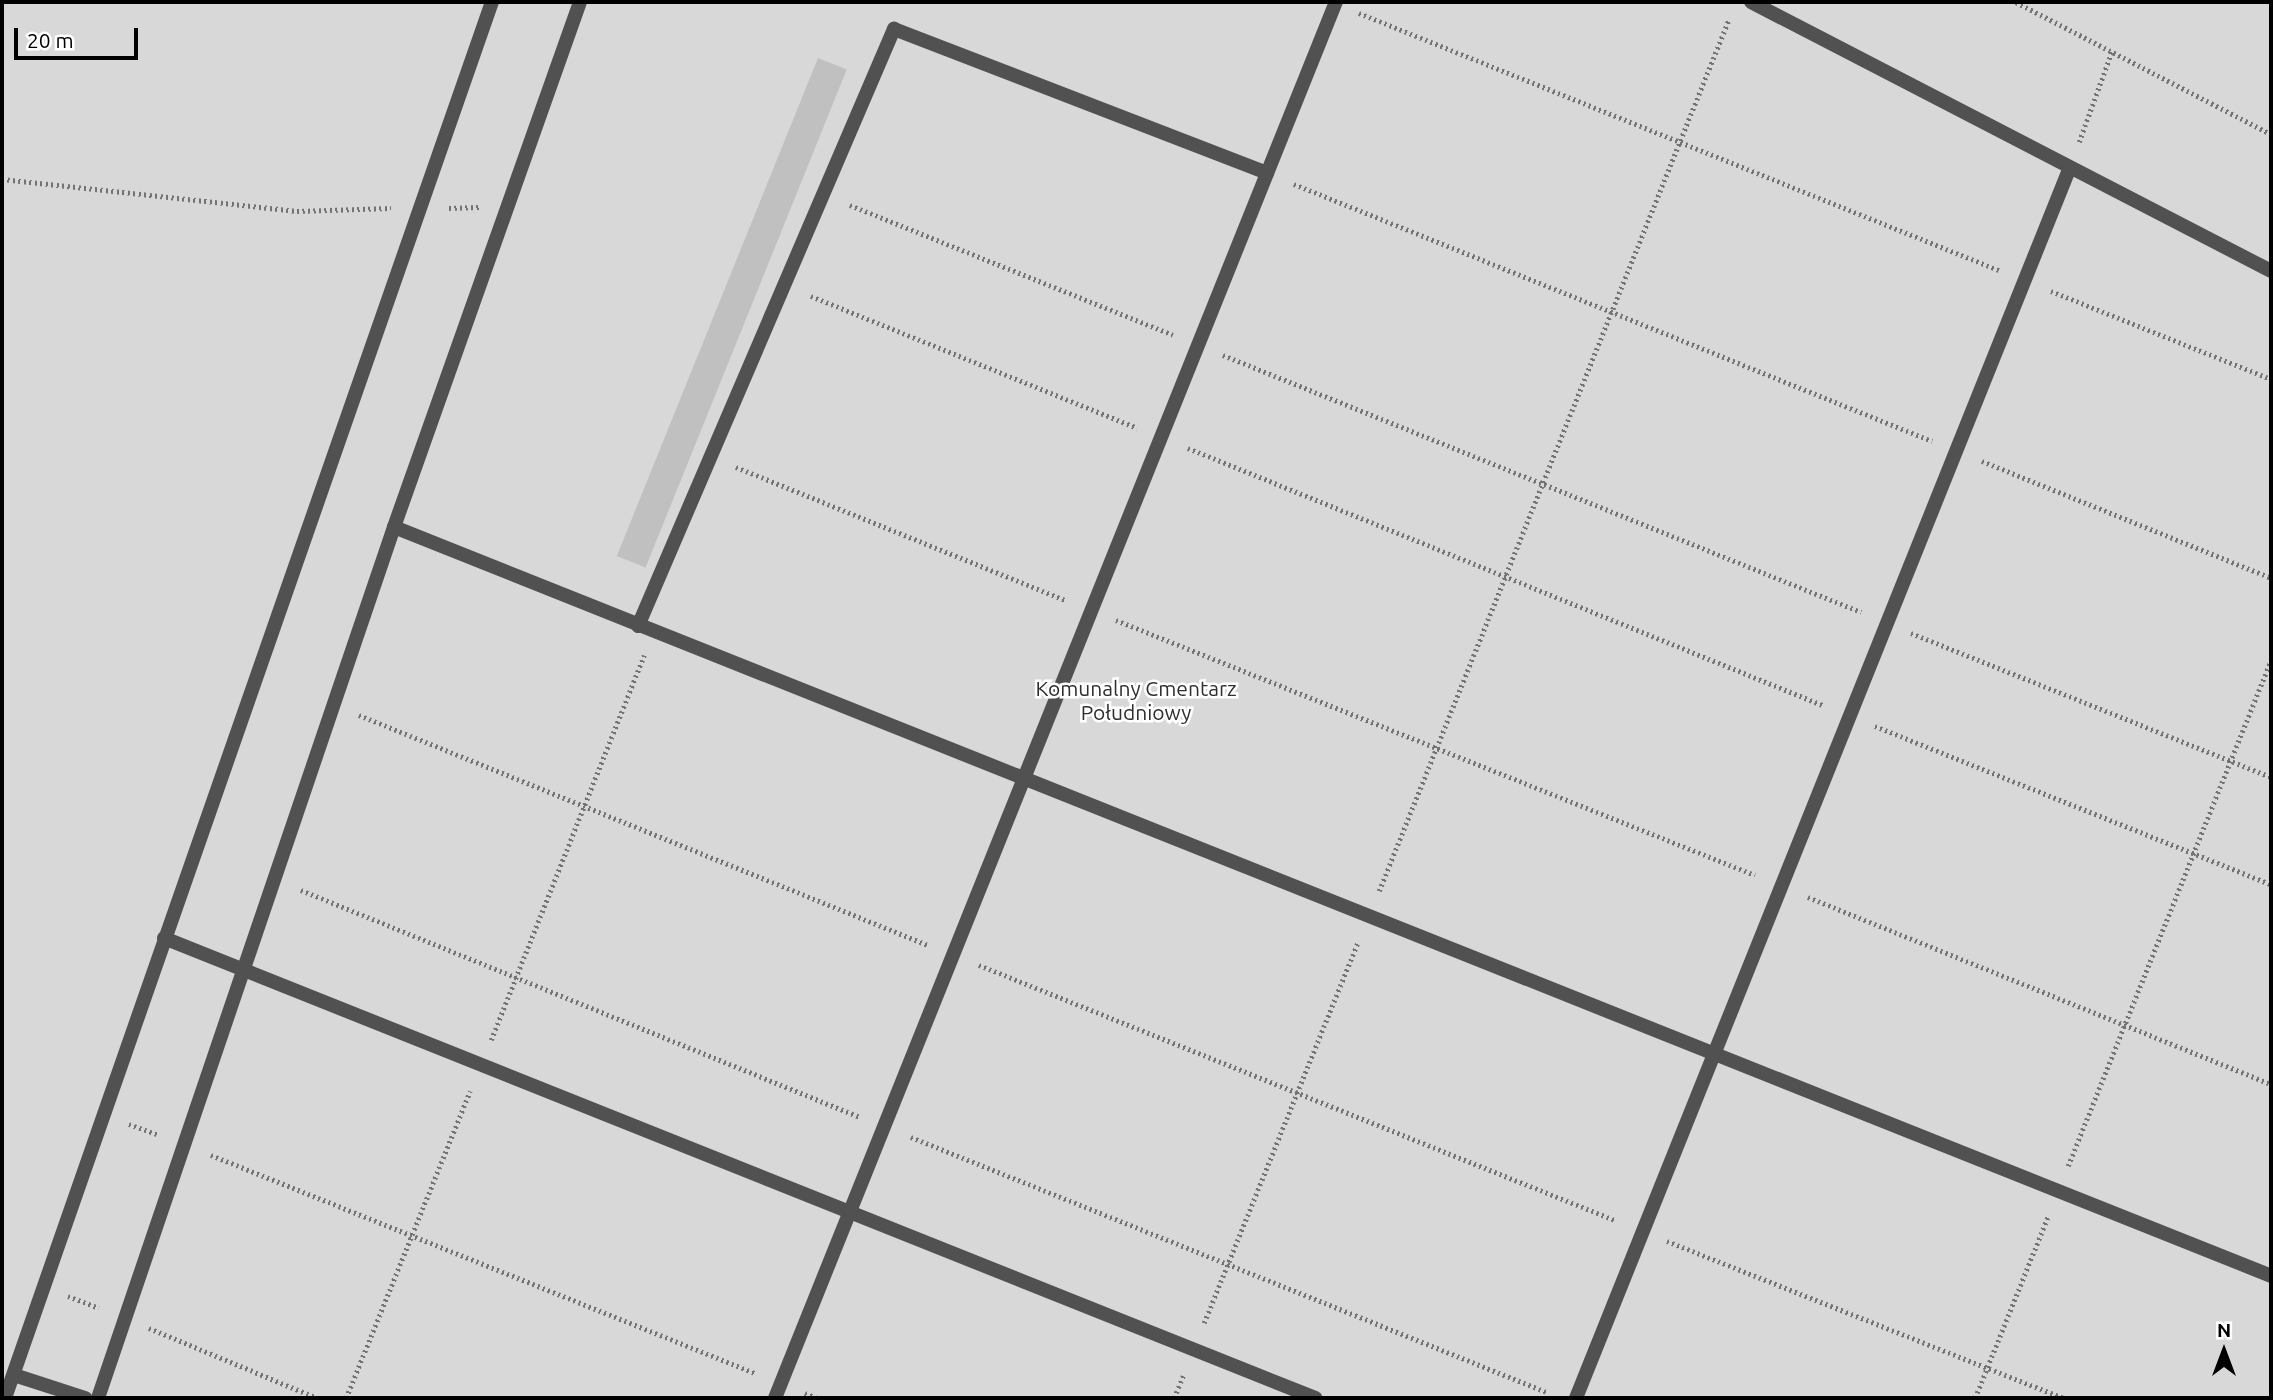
<!DOCTYPE html>
<html>
<head>
<meta charset="utf-8">
<style>
	body { margin:0 }
	#map { position:relative; width:2273px; height:1400px; overflow:hidden; background:#fff; font-family:Ubuntu,sans-serif }
	div>[style] { position:absolute }
	.green>* { inset:0; background:#d8d8d8; transform-origin:0 0 }
	.building>* { inset:0; background:#c0c0c0; transform-origin:0 0 }
	.path>* { height:4.5px; margin-top:-2.25px; transform-origin:0; background:repeating-linear-gradient(90deg,#737373 0 2px,transparent 0 5.5px) }
	.street>* { height:14px; margin:-7px; padding:0 7px; transform-origin:7px; border-radius:7px; background:#515151 }
	span { translate:-50% -50%; white-space:nowrap; text-align:center; line-height:1.15; -webkit-text-stroke:5px #fff; paint-order:stroke }
	.park-label { font-size:21px; color:#2f2f2f }
	.frame { position:absolute; inset:0; border:4px solid #000; pointer-events:none }
	.north { position:absolute; left:2189px; top:1316px; width:70px; height:70px; -webkit-text-stroke:5px #fff; paint-order:stroke; rotate:0deg; font-size:19px; font-weight:700; line-height:28px; text-align:center; color:#000 }
	.north::after { content:''; display:block; margin:auto; width:24px; height:32px; background:#000; clip-path:polygon(50% 0,100% 100%,50% 72%,0 100%) }
	.scale { position:absolute; left:14px; top:28px; width:124px; height:32px; box-sizing:border-box; border:4px solid #000; border-top:0; padding-left:9px; font-size:21px; line-height:24px; white-space:nowrap; color:#000; -webkit-text-stroke:5px #fff; paint-order:stroke }
</style>
</head>
<body>
<div id="map">
	<div class="green">
		<i style="left:2px;top:2px;width:2269px;height:1396px"></i>
	</div>
	<div class="building">
		<i style="left:818px;top:58px;width:31px;height:537px;rotate:22deg"></i>
	</div>
	<div class="path">
		<i style="left:2016px;top:2px;width:287px;rotate:27.4deg"></i>
		<i style="left:1359px;top:13px;width:692px;rotate:21.89deg"></i>
		<i style="left:2079px;top:142px;width:97px;rotate:-70.1deg"></i>
		<i style="left:2px;top:179px;width:297px;rotate:6.2deg"></i>
		<i style="left:297px;top:211px;width:94px;rotate:-1.8deg"></i>
		<i style="left:1294px;top:184px;width:688px;rotate:21.94deg"></i>
		<i style="left:850px;top:205px;width:348px;rotate:21.9deg"></i>
		<i style="left:449px;top:208px;width:30px;rotate:-2deg"></i>
		<i style="left:2051px;top:291px;width:237px;rotate:21.8deg"></i>
		<i style="left:811px;top:296px;width:352px;rotate:22deg"></i>
		<i style="left:1223px;top:355px;width:688px;rotate:21.94deg"></i>
		<i style="left:1188px;top:448px;width:687px;rotate:22.05deg"></i>
		<i style="left:1982px;top:461px;width:312px;rotate:22deg"></i>
		<i style="left:736px;top:467px;width:355px;rotate:22deg"></i>
		<i style="left:1116px;top:620px;width:688px;rotate:21.76deg"></i>
		<i style="left:1911px;top:633px;width:388px;rotate:21.8deg"></i>
		<i style="left:359px;top:715px;width:614px;rotate:22.01deg"></i>
		<i style="left:1875px;top:726px;width:426px;rotate:21.8deg"></i>
		<i style="left:301px;top:890px;width:603px;rotate:22.1deg"></i>
		<i style="left:1379px;top:891px;width:940px;rotate:-68.13deg"></i>
		<i style="left:1808px;top:897px;width:499px;rotate:22deg"></i>
		<i style="left:979px;top:965px;width:687px;rotate:21.86deg"></i>
		<i style="left:491px;top:1040px;width:414px;rotate:-68.3deg"></i>
		<i style="left:129px;top:1124px;width:30px;rotate:20deg"></i>
		<i style="left:911px;top:1137px;width:687px;rotate:21.86deg"></i>
		<i style="left:211px;top:1155px;width:586px;rotate:21.84deg"></i>
		<i style="left:2068px;top:1166px;width:545px;rotate:-68.14deg"></i>
		<i style="left:1667px;top:1241px;width:427px;rotate:21.6deg"></i>
		<i style="left:68px;top:1296px;width:33px;rotate:21deg"></i>
		<i style="left:1204px;top:1323px;width:412px;rotate:-68deg"></i>
		<i style="left:149px;top:1328px;width:182px;rotate:22.6deg"></i>
		<i style="left:805px;top:1393px;width:13px;rotate:23deg"></i>
		<i style="left:346px;top:1398px;width:331px;rotate:-68deg"></i>
		<i style="left:1174px;top:1398px;width:24px;rotate:-68deg"></i>
		<i style="left:1975px;top:1398px;width:196px;rotate:-68.1deg"></i>
	</div>
	<div class="street">
		<i style="left:1751px;top:2px;width:585px;rotate:27.35deg"></i>
		<i style="left:394px;top:527px;width:2021px;rotate:21.75deg"></i>
		<i style="left:638px;top:626px;width:650px;rotate:-66.79deg"></i>
		<i style="left:894px;top:29px;width:400px;rotate:21.1deg"></i>
		<i style="left:164px;top:938px;width:1240px;rotate:21.78deg"></i>
		<i style="left:14px;top:1375px;width:75px;rotate:17.9deg"></i>
		<i style="left:5px;top:1398px;width:1479px;rotate:-70.77deg"></i>
		<i style="left:98px;top:1398px;width:920px;rotate:-71.23deg"></i>
		<i style="left:394px;top:527px;width:557px;rotate:-70.49deg"></i>
		<i style="left:775px;top:1398px;width:1505px;rotate:-68.11deg"></i>
		<i style="left:1576px;top:1398px;width:1326px;rotate:-68.13deg"></i>
	</div>
	<div class="park-label">
		<span style="left:1136px;top:700px">Komunalny Cmentarz<br>Południowy</span>
	</div>
	<div class="frame"></div>
	<div class="north">N</div>
	<div class="scale">20 m</div>
</div>
</body>
</html>
